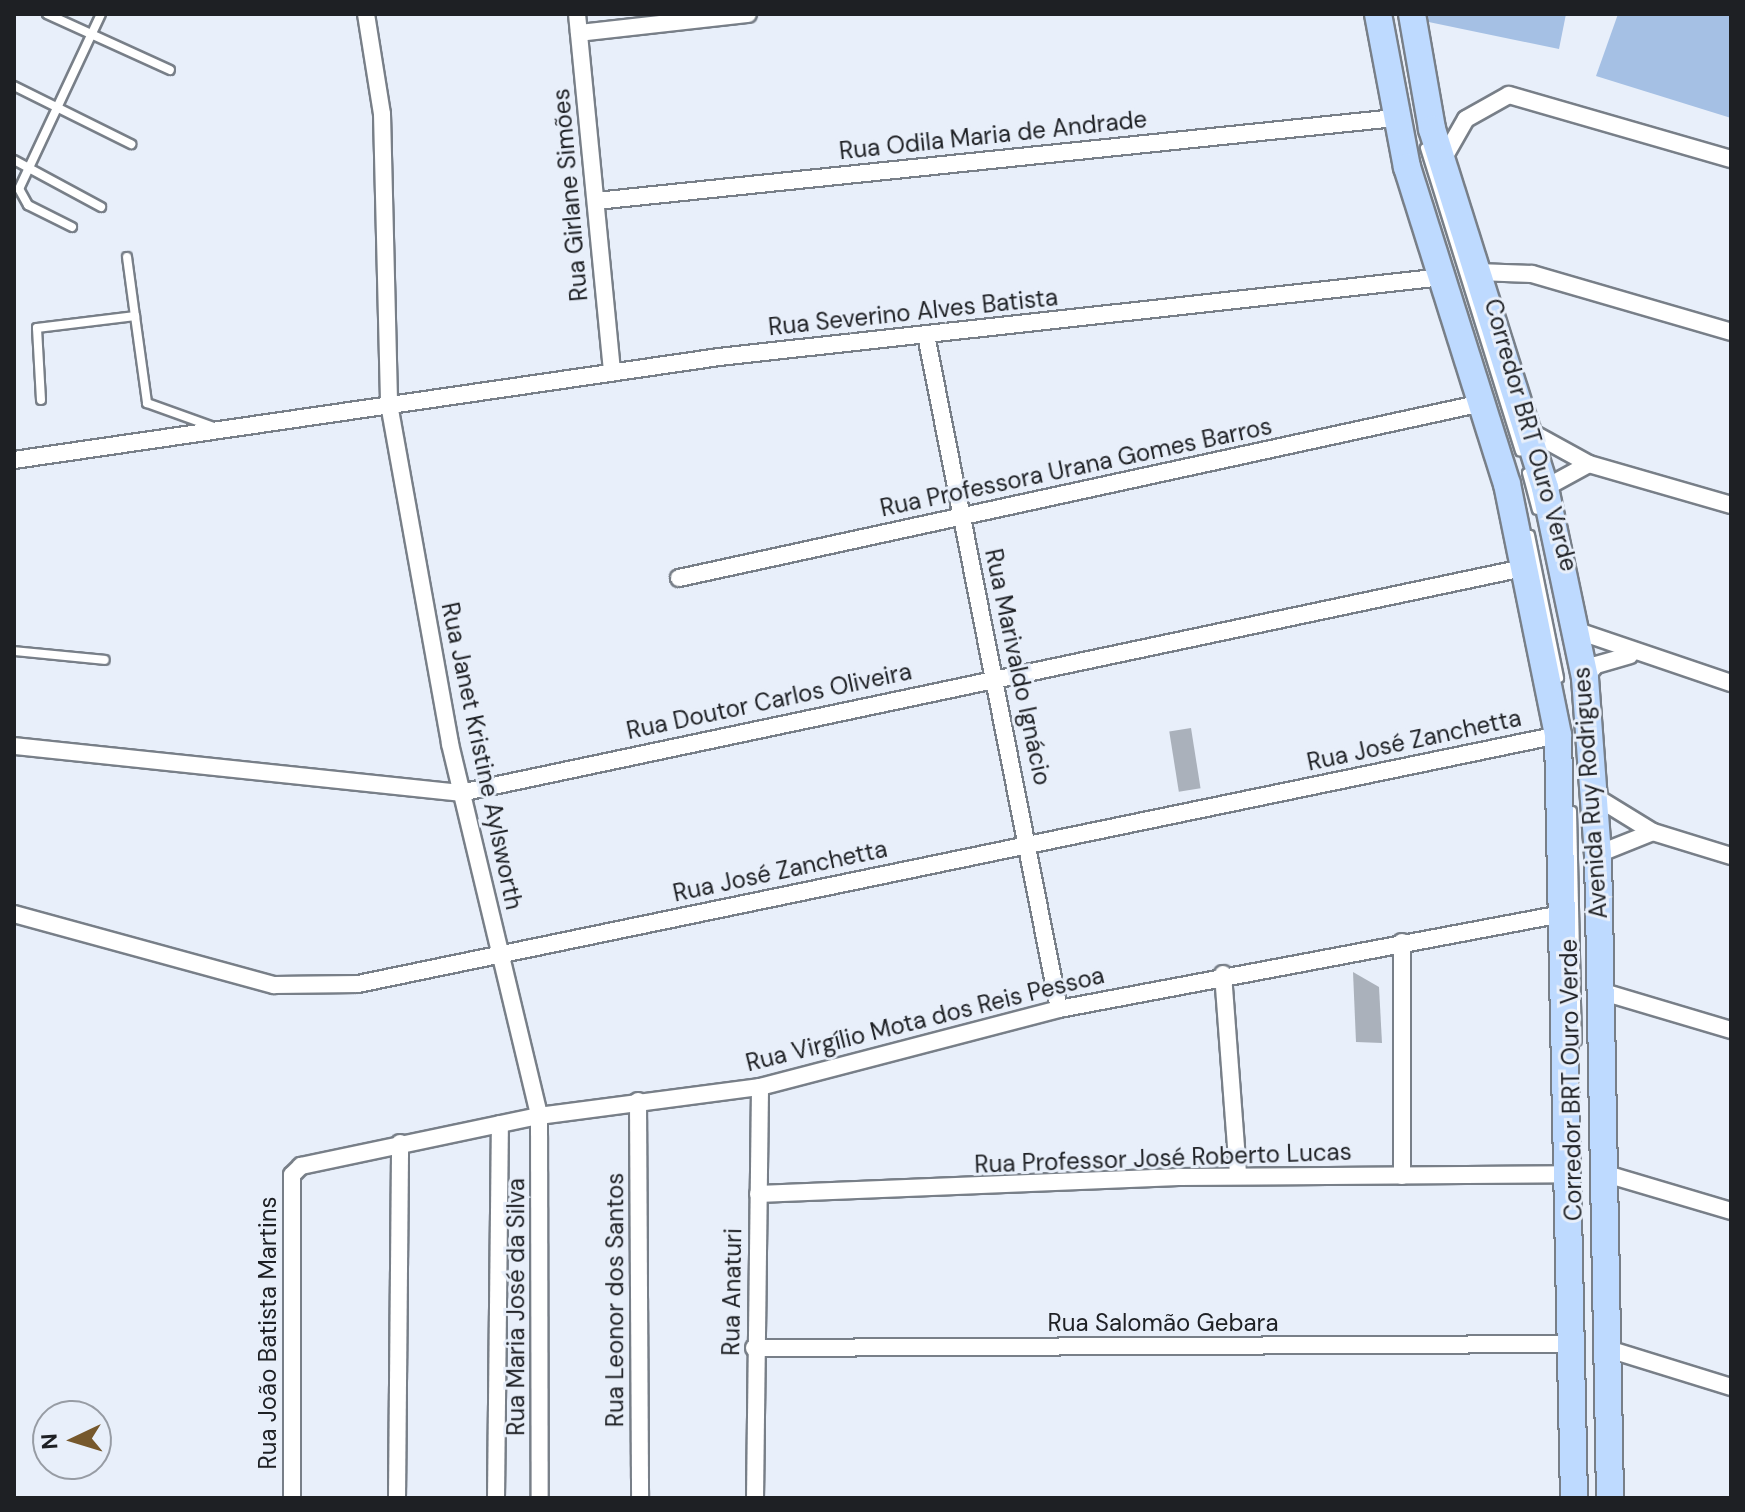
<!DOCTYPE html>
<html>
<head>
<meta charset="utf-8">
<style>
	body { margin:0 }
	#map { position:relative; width:1745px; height:1512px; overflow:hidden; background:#e8effa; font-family:"DM Sans",sans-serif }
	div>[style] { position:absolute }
	.green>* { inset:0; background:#a5c0e4 }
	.building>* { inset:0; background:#aab1bb; transform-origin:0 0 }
	.roads { filter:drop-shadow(2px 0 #787f88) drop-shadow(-2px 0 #787f88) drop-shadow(0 2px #787f88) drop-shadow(0 -2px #787f88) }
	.lane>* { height:8px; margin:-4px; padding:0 4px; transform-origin:4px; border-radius:4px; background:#fff }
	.street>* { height:16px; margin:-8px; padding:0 8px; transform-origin:8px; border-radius:8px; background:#fff }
	.primary>* { height:26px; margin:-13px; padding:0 13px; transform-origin:13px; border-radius:13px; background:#bedaff }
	span { translate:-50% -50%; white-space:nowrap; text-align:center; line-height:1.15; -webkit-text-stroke:6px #e8effa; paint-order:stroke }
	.street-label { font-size:24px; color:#1e2024 }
	.frame { position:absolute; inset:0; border:16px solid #1e2024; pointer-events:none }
	.north { position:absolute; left:32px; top:1400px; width:80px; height:80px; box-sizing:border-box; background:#e8effa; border:2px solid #979ca4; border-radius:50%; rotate:266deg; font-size:22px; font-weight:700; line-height:32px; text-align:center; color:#1e2024 }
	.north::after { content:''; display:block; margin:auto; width:28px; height:36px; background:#76582c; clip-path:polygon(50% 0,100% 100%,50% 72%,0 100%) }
</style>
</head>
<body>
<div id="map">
	<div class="green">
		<i style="clip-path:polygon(1420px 14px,1566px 14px,1559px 49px,1419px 20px)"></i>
		<i style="clip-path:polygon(1618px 14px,1731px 14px,1731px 118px,1596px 76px)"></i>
	</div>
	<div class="building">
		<i style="left:1191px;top:728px;width:61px;height:22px;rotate:81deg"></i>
		<i style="clip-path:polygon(1353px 972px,1379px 987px,1382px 1043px,1356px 1042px)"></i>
	</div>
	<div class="roads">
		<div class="lane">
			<i style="left:47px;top:14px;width:135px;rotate:24.5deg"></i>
			<i style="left:14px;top:86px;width:131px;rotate:26.4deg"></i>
			<i style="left:1425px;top:148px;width:318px;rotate:72.6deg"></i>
			<i style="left:14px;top:160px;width:99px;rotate:28.4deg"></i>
			<i style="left:72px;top:227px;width:49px;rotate:-153.4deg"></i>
			<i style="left:28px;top:205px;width:18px;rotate:-119deg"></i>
			<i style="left:19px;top:189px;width:193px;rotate:-64.9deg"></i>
			<i style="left:127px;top:257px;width:60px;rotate:82.3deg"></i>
			<i style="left:41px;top:400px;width:72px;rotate:-93.2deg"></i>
			<i style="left:37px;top:328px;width:99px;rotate:-7deg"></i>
			<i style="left:135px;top:316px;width:88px;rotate:82.1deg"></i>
			<i style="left:147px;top:403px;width:71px;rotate:19.7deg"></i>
			<i style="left:1527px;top:473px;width:38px;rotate:75deg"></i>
			<i style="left:1530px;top:535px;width:146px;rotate:78.5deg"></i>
			<i style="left:14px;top:651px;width:91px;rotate:5.6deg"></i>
			<i style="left:1572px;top:811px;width:230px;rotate:88.8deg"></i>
		</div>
		<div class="street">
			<i style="left:366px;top:14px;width:101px;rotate:80.9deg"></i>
			<i style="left:382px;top:114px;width:290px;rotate:88.6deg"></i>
			<i style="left:389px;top:404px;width:345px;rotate:79.8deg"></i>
			<i style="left:450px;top:744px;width:382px;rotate:76.5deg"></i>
			<i style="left:539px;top:1116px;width:382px;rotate:89.9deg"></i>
			<i style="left:577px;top:14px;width:360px;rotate:84.4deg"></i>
			<i style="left:579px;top:33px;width:170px;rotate:-6.4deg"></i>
			<i style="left:1442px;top:161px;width:48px;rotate:-60.3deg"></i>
			<i style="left:1466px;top:119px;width:49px;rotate:-29.2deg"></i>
			<i style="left:1509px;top:95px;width:231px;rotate:16.1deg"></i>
			<i style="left:596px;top:201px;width:803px;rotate:-5.93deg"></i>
			<i style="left:1477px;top:272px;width:55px;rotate:2.1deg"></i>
			<i style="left:1532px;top:274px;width:207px;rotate:16.2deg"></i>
			<i style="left:926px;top:335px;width:687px;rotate:78.84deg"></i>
			<i style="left:1529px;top:431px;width:68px;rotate:28.8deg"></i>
			<i style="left:1589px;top:464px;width:148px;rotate:16.1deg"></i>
			<i style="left:14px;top:460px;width:712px;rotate:-8.31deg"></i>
			<i style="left:719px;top:357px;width:729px;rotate:-6.3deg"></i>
			<i style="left:1545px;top:488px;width:50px;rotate:-28.6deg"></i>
			<i style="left:679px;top:578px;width:822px;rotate:-12.29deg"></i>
			<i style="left:1575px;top:630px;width:165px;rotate:18.8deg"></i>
			<i style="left:1585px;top:678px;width:17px;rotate:-50deg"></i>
			<i style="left:1596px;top:665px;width:35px;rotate:-16deg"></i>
			<i style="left:14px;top:746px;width:448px;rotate:6deg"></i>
			<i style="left:460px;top:793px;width:1092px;rotate:-11.95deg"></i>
			<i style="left:1596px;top:797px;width:67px;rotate:31.6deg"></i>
			<i style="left:1653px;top:832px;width:82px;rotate:17.1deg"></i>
			<i style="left:1598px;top:854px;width:59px;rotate:-21.8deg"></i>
			<i style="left:14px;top:914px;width:270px;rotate:15.3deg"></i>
			<i style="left:274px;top:985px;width:84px;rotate:-0.7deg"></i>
			<i style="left:358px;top:984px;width:1226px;rotate:-11.72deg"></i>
			<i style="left:1223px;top:974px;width:202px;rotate:85.7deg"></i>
			<i style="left:1600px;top:991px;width:137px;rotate:16.6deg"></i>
			<i style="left:638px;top:1101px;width:397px;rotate:89.7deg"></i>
			<i style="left:1603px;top:1173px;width:134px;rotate:16.5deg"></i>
			<i style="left:1402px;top:1176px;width:234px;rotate:-90deg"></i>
			<i style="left:758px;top:1194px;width:421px;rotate:-2.3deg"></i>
			<i style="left:1179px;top:1177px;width:390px;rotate:-0.4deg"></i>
			<i style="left:754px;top:1348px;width:818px;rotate:-0.28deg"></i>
			<i style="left:1605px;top:1348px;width:132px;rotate:17.2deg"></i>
			<i style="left:292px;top:1498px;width:323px;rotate:-90deg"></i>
			<i style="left:292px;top:1175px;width:13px;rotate:-45deg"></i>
			<i style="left:301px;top:1166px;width:243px;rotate:-11.9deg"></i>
			<i style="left:539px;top:1116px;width:223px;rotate:-7.5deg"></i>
			<i style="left:760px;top:1087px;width:309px;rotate:-14.6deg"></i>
			<i style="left:1059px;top:1009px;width:517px;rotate:-10.7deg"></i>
			<i style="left:397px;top:1498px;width:355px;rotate:-89.5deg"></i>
			<i style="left:496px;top:1498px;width:374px;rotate:-89.4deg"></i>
			<i style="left:755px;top:1498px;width:411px;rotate:-89.3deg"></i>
		</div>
		<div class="primary">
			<i style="left:1378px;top:14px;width:156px;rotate:79.3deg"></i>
			<i style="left:1407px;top:167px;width:332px;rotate:72.5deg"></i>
			<i style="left:1507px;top:484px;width:256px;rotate:78.5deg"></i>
			<i style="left:1558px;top:735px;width:763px;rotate:88.8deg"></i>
			<i style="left:1412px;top:14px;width:117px;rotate:80.1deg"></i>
			<i style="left:1432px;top:129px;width:376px;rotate:72.5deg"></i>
			<i style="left:1545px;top:488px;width:194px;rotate:78.1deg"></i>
			<i style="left:1585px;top:678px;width:176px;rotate:85.8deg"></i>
			<i style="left:1598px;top:854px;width:644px;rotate:88.93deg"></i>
		</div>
	</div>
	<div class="street-label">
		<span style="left:993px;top:135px;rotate:-6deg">Rua Odila Maria de Andrade</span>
		<span style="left:570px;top:195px;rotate:-95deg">Rua Girlane Simões</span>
		<span style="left:913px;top:312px;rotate:-6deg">Rua Severino Alves Batista</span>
		<span style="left:1531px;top:435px;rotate:74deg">Corredor BRT Ouro Verde</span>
		<span style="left:1076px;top:467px;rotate:-12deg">Rua Professora Urana Gomes Barros</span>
		<span style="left:1018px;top:667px;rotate:78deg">Rua Marivaldo Ignácio</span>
		<span style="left:769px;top:701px;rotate:-12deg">Rua Doutor Carlos Oliveira</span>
		<span style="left:1414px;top:740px;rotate:-12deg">Rua José Zanchetta</span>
		<span style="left:482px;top:756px;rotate:78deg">Rua Janet Kristine Aylsworth</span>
		<span style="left:1590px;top:793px;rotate:-94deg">Avenida Ruy Rodrigues</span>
		<span style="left:780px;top:871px;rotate:-12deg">Rua José Zanchetta</span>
		<span style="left:925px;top:1019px;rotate:-14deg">Rua Virgílio Mota dos Reis Pessoa</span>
		<span style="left:1571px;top:1080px;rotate:-91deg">Corredor BRT Ouro Verde</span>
		<span style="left:1163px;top:1158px;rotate:-2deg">Rua Professor José Roberto Lucas</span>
		<span style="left:732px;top:1292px;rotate:-89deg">Rua Anaturi</span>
		<span style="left:615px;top:1300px;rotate:-90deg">Rua Leonor dos Santos</span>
		<span style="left:516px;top:1307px;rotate:-90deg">Rua Maria José da Silva</span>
		<span style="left:1163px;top:1323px">Rua Salomão Gebara</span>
		<span style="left:268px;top:1333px;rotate:-90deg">Rua João Batista Martins</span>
	</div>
	<div class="frame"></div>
	<div class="north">N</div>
</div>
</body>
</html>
